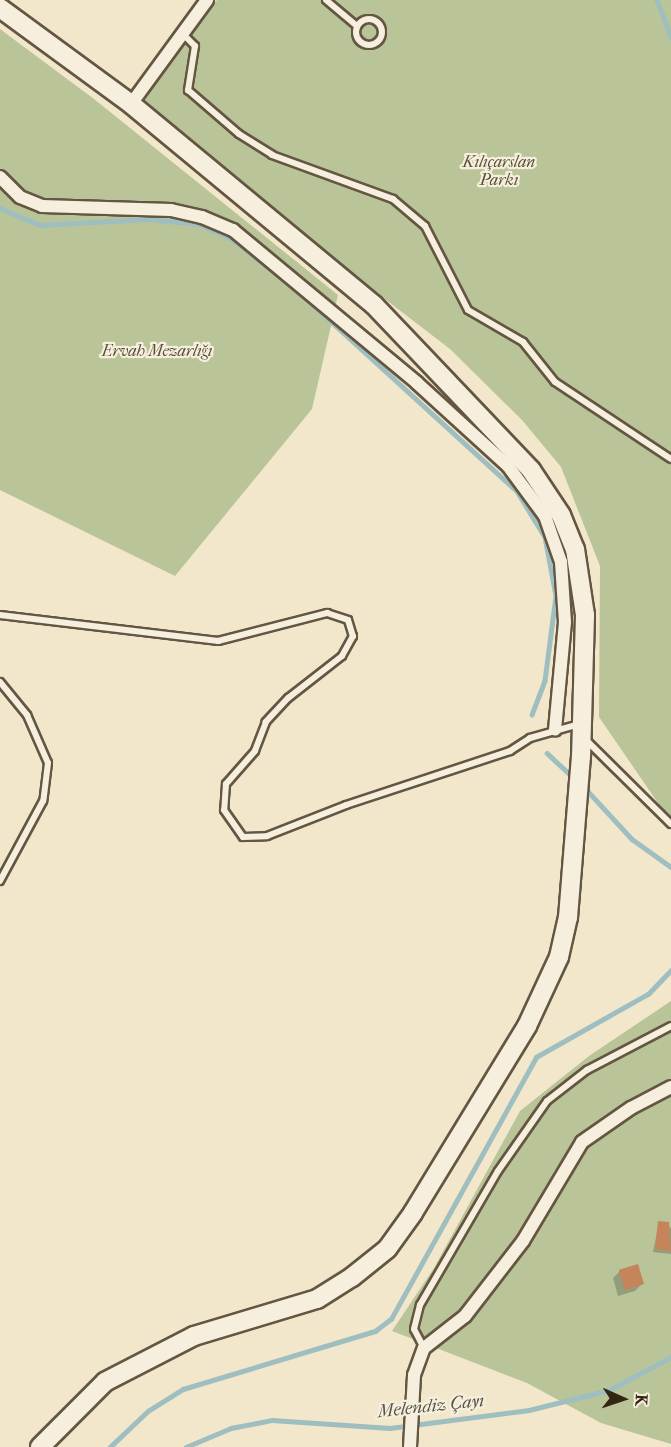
<!DOCTYPE html>
<html>
<head>
<meta charset="utf-8">
<style>
	body { margin:0 }
	#map { position:relative; width:671px; height:1447px; overflow:hidden; background:#f2e7cb; font-family:"IM FELL French Canon",serif }
	div>[style] { position:absolute }
	.green>* { inset:0; background:#b9c598 }
	.shadow>* { inset:0; background:#0003 }
	.stream>* { height:4.5px; margin:-2.25px; padding:0 2.25px; transform-origin:2.25px; border-radius:2.25px; background:#9ebec0 }
	.building>* { inset:0; background:#c6845b; transform-origin:0 0 }
	.roads { filter:drop-shadow(2px 0 #645642) drop-shadow(-2px 0 #645642) drop-shadow(0 2px #645642) drop-shadow(0 -2px #645642) }
	.service>* { height:6px; margin:-3px; padding:0 3px; transform-origin:3px; border-radius:3px; background:#f7efdd }
	.service>.ring { margin:-3px; padding:0; box-sizing:content-box; background:none; border:6px solid #f7efdd; border-radius:50% }
	.minor>* { height:12px; margin:-6px; padding:0 6px; transform-origin:6px; border-radius:6px; background:#f7efdd }
	.secondary>* { height:18px; margin:-9px; padding:0 9px; transform-origin:9px; border-radius:9px; background:#f7efdd }
	span { translate:-50% -50%; white-space:nowrap; text-align:center; line-height:1.15; -webkit-text-stroke:4.5px #f7efdd; paint-order:stroke }
	.park-label { font-size:16px; color:#554e35; font-style:italic }
	.water-label { font-size:18px; color:#545448; font-style:italic }
	.north { position:absolute; left:593px; top:1369px; width:60px; height:60px; -webkit-text-stroke:4px #f7efdd; paint-order:stroke; rotate:93deg; font-size:16px; font-weight:700; line-height:24px; text-align:center; color:#342614 }
	.north::after { content:''; display:block; margin:auto; width:21px; height:27px; background:#342614; clip-path:polygon(50% 0,100% 100%,50% 72%,0 100%) }
</style>
</head>
<body>
<div id="map">
	<div class="green">
		<i style="clip-path:polygon(217px 0,671px 0,671px 822px,599px 717px,600px 566px,561px 467px,522px 420px,450px 349px,136px 108px)"></i>
		<i style="clip-path:polygon(0 29px,94px 99px,338px 295px,312px 409px,175px 576px,0 490px)"></i>
		<i style="clip-path:polygon(671px 1001px,671px 1444px,601px 1423px,527px 1383px,392px 1331px,434px 1268px,520px 1111px,589px 1056px)"></i>
	</div>
	<div class="shadow">
		<i style="clip-path:polygon(659px 1223px,671px 1228px,671px 1254px,653px 1252px)"></i>
		<i style="clip-path:polygon(620px 1271px,642px 1284px,635px 1291px,618px 1296px,613px 1278px)"></i>
	</div>
	<div class="stream">
		<i style="left:657px;top:0;width:39px;rotate:69deg"></i>
		<i style="left:0;top:208px;width:43px;rotate:23deg"></i>
		<i style="left:40px;top:225px;width:108px;rotate:-3.2deg"></i>
		<i style="left:148px;top:219px;width:51px;rotate:5.6deg"></i>
		<i style="left:199px;top:224px;width:35px;rotate:24deg"></i>
		<i style="left:231px;top:238px;width:61px;rotate:38.4deg"></i>
		<i style="left:300px;top:293px;width:294px;rotate:42.4deg"></i>
		<i style="left:517px;top:491px;width:54px;rotate:58.7deg"></i>
		<i style="left:545px;top:537px;width:60px;rotate:79.4deg"></i>
		<i style="left:556px;top:596px;width:86px;rotate:97.4deg"></i>
		<i style="left:545px;top:681px;width:36px;rotate:111deg"></i>
		<i style="left:547px;top:753px;width:37px;rotate:43deg"></i>
		<i style="left:584px;top:787px;width:71px;rotate:47.3deg"></i>
		<i style="left:632px;top:839px;width:48px;rotate:35.7deg"></i>
		<i style="left:110px;top:1447px;width:52px;rotate:-43.5deg"></i>
		<i style="left:148px;top:1411px;width:41px;rotate:-32.2deg"></i>
		<i style="left:183px;top:1389px;width:201px;rotate:-16.8deg"></i>
		<i style="left:375px;top:1331px;width:20px;rotate:-37deg"></i>
		<i style="left:391px;top:1319px;width:299px;rotate:-61deg"></i>
		<i style="left:536px;top:1057px;width:129px;rotate:-29.4deg"></i>
		<i style="left:648px;top:994px;width:33px;rotate:-46deg"></i>
		<i style="left:186px;top:1447px;width:49px;rotate:-22.9deg"></i>
		<i style="left:231px;top:1428px;width:42px;rotate:-11deg"></i>
		<i style="left:272px;top:1420px;width:118px;rotate:3.9deg"></i>
		<i style="left:390px;top:1428px;width:140px;rotate:-7.4deg"></i>
		<i style="left:529px;top:1410px;width:82px;rotate:-14deg"></i>
		<i style="left:609px;top:1390px;width:70px;rotate:-28deg"></i>
	</div>
	<div class="building">
		<i style="clip-path:polygon(658px 1221px,669px 1222px,671px 1251px,655px 1249px)"></i>
		<i style="left:638px;top:1264px;width:21px;height:20px;rotate:73deg"></i>
	</div>
	<div class="roads">
		<div class="service">
			<i style="left:326px;top:0;width:40px;rotate:40deg"></i>
			<i class="ring" style="left:356px;top:19px;width:20px;height:20px"></i>
			<i style="left:183px;top:34px;width:17px;rotate:45deg"></i>
			<i style="left:195px;top:46px;width:45px;rotate:99deg"></i>
			<i style="left:188px;top:90px;width:67px;rotate:40.8deg"></i>
			<i style="left:239px;top:134px;width:39px;rotate:32deg"></i>
			<i style="left:272px;top:155px;width:129px;rotate:20deg"></i>
			<i style="left:393px;top:199px;width:42px;rotate:40.2deg"></i>
			<i style="left:425px;top:226px;width:94px;rotate:62.9deg"></i>
			<i style="left:468px;top:310px;width:64px;rotate:30.2deg"></i>
			<i style="left:523px;top:342px;width:51px;rotate:51.3deg"></i>
			<i style="left:555px;top:382px;width:139px;rotate:33.6deg"></i>
			<i style="left:0;top:615px;width:220px;rotate:6.8deg"></i>
			<i style="left:218px;top:641px;width:113px;rotate:-14.4deg"></i>
			<i style="left:327px;top:613px;width:22px;rotate:18deg"></i>
			<i style="left:348px;top:620px;width:17px;rotate:73deg"></i>
			<i style="left:353px;top:636px;width:23px;rotate:119deg"></i>
			<i style="left:342px;top:656px;width:68px;rotate:142.1deg"></i>
			<i style="left:288px;top:698px;width:33px;rotate:133deg"></i>
			<i style="left:266px;top:722px;width:31px;rotate:111deg"></i>
			<i style="left:255px;top:751px;width:44px;rotate:131.3deg"></i>
			<i style="left:226px;top:784px;width:26px;rotate:94deg"></i>
			<i style="left:224px;top:810px;width:33px;rotate:55deg"></i>
			<i style="left:243px;top:837px;width:24px;rotate:-2deg"></i>
			<i style="left:267px;top:836px;width:85px;rotate:-21.4deg"></i>
			<i style="left:346px;top:805px;width:173px;rotate:-18.2deg"></i>
			<i style="left:510px;top:751px;width:24px;rotate:-33deg"></i>
			<i style="left:530px;top:738px;width:51px;rotate:-15.9deg"></i>
			<i style="left:0;top:682px;width:43px;rotate:50.7deg"></i>
			<i style="left:27px;top:715px;width:52px;rotate:66.4deg"></i>
			<i style="left:48px;top:763px;width:38px;rotate:97deg"></i>
			<i style="left:43px;top:801px;width:91px;rotate:118.3deg"></i>
			<i style="left:585px;top:739px;width:121px;rotate:44.7deg"></i>
			<i style="left:424px;top:1348px;width:21px;rotate:-118deg"></i>
			<i style="left:414px;top:1329px;width:25px;rotate:-76deg"></i>
			<i style="left:420px;top:1305px;width:155px;rotate:-59.8deg"></i>
			<i style="left:498px;top:1171px;width:85px;rotate:-55deg"></i>
			<i style="left:547px;top:1101px;width:51px;rotate:-37.8deg"></i>
			<i style="left:587px;top:1070px;width:95px;rotate:-27.6deg"></i>
		</div>
		<div class="minor">
			<i style="left:131px;top:104px;width:129px;rotate:-53.8deg"></i>
			<i style="left:0;top:177px;width:28px;rotate:45deg"></i>
			<i style="left:20px;top:197px;width:24px;rotate:22deg"></i>
			<i style="left:42px;top:206px;width:129px;rotate:1.8deg"></i>
			<i style="left:171px;top:210px;width:32px;rotate:13deg"></i>
			<i style="left:202px;top:217px;width:34px;rotate:23deg"></i>
			<i style="left:233px;top:230px;width:239px;rotate:39.7deg"></i>
			<i style="left:417px;top:383px;width:123px;rotate:42.4deg"></i>
			<i style="left:508px;top:466px;width:62px;rotate:53.5deg"></i>
			<i style="left:545px;top:516px;width:49px;rotate:70.8deg"></i>
			<i style="left:561px;top:562px;width:60px;rotate:86.2deg"></i>
			<i style="left:565px;top:622px;width:108px;rotate:95.3deg"></i>
			<i style="left:410px;top:1447px;width:72px;rotate:-86.8deg"></i>
			<i style="left:414px;top:1375px;width:29px;rotate:-70deg"></i>
			<i style="left:424px;top:1348px;width:52px;rotate:-38deg"></i>
			<i style="left:465px;top:1316px;width:95px;rotate:-52.3deg"></i>
			<i style="left:523px;top:1241px;width:115px;rotate:-59.2deg"></i>
			<i style="left:582px;top:1142px;width:60px;rotate:-34.8deg"></i>
			<i style="left:631px;top:1108px;width:45px;rotate:-27.7deg"></i>
		</div>
		<div class="secondary">
			<i style="left:0;top:8px;width:162px;rotate:36.2deg"></i>
			<i style="left:131px;top:104px;width:315px;rotate:39.6deg"></i>
			<i style="left:374px;top:305px;width:228px;rotate:46.4deg"></i>
			<i style="left:531px;top:470px;width:54px;rotate:56.3deg"></i>
			<i style="left:561px;top:515px;width:37px;rotate:68deg"></i>
			<i style="left:575px;top:549px;width:67px;rotate:81.4deg"></i>
			<i style="left:585px;top:615px;width:141px;rotate:91.6deg"></i>
			<i style="left:581px;top:756px;width:162px;rotate:94.6deg"></i>
			<i style="left:568px;top:917px;width:41px;rotate:102.7deg"></i>
			<i style="left:559px;top:957px;width:76px;rotate:114.9deg"></i>
			<i style="left:527px;top:1026px;width:219px;rotate:121.4deg"></i>
			<i style="left:413px;top:1213px;width:44px;rotate:125.8deg"></i>
			<i style="left:387px;top:1249px;width:45px;rotate:141.3deg"></i>
			<i style="left:352px;top:1277px;width:41px;rotate:147.8deg"></i>
			<i style="left:317px;top:1299px;width:128px;rotate:163.3deg"></i>
			<i style="left:194px;top:1336px;width:100px;rotate:152.7deg"></i>
			<i style="left:105px;top:1382px;width:92px;rotate:135deg"></i>
		</div>
	</div>
	<div class="park-label">
		<span style="left:499px;top:171px">Kılıçarslan<br>Parkı</span>
		<span style="left:157px;top:351px">Ervah Mezarlığı</span>
	</div>
	<div class="water-label">
		<span style="left:431px;top:1407px;rotate:-6deg">Melendiz Çayı</span>
	</div>
	<div class="north">K</div>
</div>
</body>
</html>
